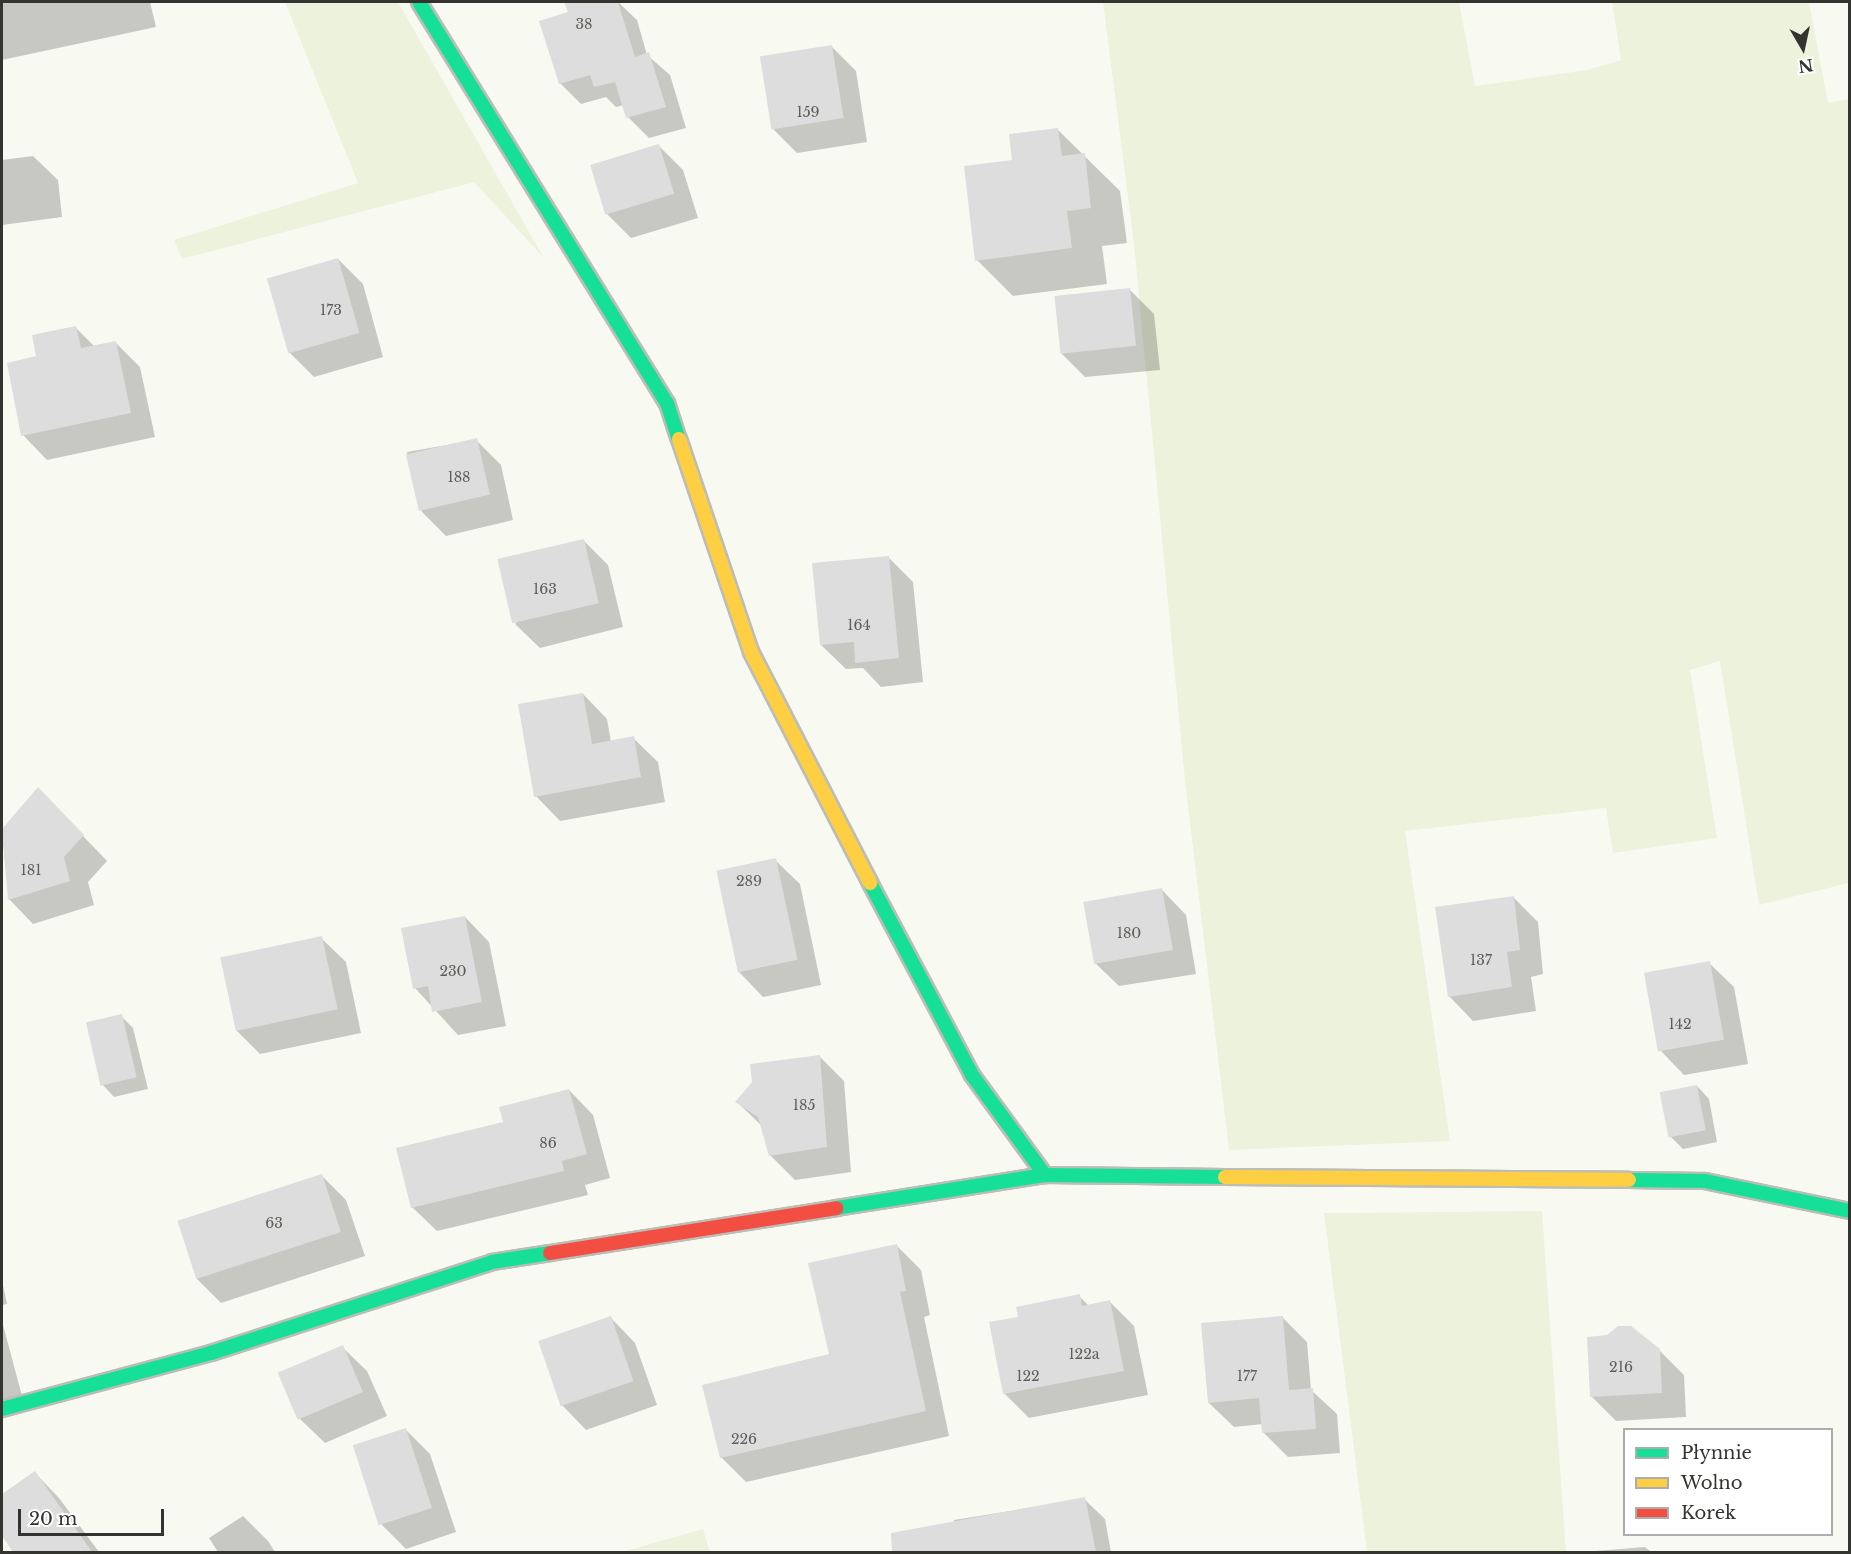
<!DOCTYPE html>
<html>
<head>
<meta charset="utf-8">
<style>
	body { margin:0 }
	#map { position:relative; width:1851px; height:1554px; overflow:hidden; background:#f8faf2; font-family:"Libre Baskerville",serif }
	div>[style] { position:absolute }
	.green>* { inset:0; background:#edf2dd }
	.shadow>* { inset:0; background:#0003 }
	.building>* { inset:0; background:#dcdddc; transform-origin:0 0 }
	.roads { filter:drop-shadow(2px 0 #bcbdb7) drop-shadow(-2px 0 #bcbdb7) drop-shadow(0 2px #bcbdb7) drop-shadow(0 -2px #bcbdb7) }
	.fast>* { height:14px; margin:-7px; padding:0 7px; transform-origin:7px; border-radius:7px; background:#16e098 }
	.slow>* { height:14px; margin:-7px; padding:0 7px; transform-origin:7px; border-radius:7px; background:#ffcf43 }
	.jam>* { height:14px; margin:-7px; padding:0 7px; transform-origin:7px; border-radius:7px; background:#f24e42 }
	span { translate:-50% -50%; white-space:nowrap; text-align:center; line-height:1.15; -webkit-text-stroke:4.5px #fff; paint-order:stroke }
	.number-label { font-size:14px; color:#5d5e5a }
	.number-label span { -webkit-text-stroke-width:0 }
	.frame { position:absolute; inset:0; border:3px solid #33342f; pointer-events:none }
	.legend { position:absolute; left:1623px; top:1428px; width:210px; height:108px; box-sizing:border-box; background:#fff; border:2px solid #adaeac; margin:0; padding:8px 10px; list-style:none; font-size:18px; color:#33342f }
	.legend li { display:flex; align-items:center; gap:12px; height:30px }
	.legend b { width:30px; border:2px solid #adaeac }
	.north { position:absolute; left:1773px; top:18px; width:60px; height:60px; -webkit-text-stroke:4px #fff; paint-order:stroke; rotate:171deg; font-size:16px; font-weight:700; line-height:24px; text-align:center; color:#33342f }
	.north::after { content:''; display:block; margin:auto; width:21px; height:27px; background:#33342f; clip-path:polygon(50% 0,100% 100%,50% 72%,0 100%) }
	.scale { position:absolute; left:18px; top:1509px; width:146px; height:27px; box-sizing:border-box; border:3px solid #33342f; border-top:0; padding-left:8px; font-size:18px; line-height:21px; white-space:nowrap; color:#33342f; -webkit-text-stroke:4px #fff; paint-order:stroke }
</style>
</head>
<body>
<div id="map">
	<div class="green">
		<i style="clip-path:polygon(285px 2px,398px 2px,544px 258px,474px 182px,182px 259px,174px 240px,358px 183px)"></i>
		<i style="clip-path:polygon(1103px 2px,1459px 2px,1475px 86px,1587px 70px,1621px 60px,1612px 2px,1809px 2px,1828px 103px,1849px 99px,1849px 883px,1759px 905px,1720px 661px,1690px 670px,1717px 838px,1613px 853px,1606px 808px,1405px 831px,1450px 1141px,1229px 1150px,1185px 781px,1134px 244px)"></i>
		<i style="clip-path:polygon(1542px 1211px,1566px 1552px,1367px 1552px,1324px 1213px)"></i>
		<i style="clip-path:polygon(703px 1529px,710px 1552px,622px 1552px)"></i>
	</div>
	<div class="shadow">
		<i style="clip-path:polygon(2px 2px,150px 2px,156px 27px,2px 60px)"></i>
		<i style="clip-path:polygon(607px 2px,618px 2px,637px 20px,647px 55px,670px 75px,686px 128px,649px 138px,628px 117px,624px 105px,616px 107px,606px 97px,581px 104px,560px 83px,541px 22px)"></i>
		<i style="clip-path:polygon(831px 46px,856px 71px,867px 142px,797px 153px,773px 129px,762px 57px)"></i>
		<i style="clip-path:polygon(1058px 130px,1120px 191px,1127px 243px,1102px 246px,1107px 284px,1013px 296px,977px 260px,1014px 161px)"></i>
		<i style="clip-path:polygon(659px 146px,683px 170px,698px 218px,631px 238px,607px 214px)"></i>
		<i style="clip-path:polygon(33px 156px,58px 180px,62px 217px,2px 225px,2px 160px)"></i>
		<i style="clip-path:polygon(338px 259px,363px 284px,383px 357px,314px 377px,289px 352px)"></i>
		<i style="clip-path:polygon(1129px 289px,1154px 314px,1160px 370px,1085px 377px,1061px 353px)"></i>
		<i style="clip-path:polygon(76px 328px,95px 347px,116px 343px,140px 367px,155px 437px,47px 460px,23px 435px,38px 357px)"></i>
		<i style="clip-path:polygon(476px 440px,501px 465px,513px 520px,446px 536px,422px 512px,407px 452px)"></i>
		<i style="clip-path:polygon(584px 541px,608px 565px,623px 627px,540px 648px,515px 624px)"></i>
		<i style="clip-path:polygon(889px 558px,913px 582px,923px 682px,881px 687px,863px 668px,846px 669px,821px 645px)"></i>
		<i style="clip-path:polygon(583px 694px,607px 719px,611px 742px,633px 738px,658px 762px,665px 802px,560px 821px,536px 796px)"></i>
		<i style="clip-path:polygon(38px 789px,107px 861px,88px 882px,94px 905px,33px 924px,9px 899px,2px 831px)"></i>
		<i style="clip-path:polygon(775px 860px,800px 884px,821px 985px,763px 997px,739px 972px)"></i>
		<i style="clip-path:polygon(1162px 890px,1186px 915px,1196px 974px,1119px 986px,1094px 962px)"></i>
		<i style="clip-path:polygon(1513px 897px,1538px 922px,1543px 974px,1531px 977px,1536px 1011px,1473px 1021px,1449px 996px)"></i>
		<i style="clip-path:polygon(465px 917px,489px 942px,506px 1026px,458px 1035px,415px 988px)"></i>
		<i style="clip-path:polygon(321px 938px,346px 962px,361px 1033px,260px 1054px,236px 1030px)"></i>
		<i style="clip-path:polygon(1709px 963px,1734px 987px,1748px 1064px,1684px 1075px,1660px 1050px)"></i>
		<i style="clip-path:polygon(121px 1016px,133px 1028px,148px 1089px,114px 1097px,102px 1084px)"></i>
		<i style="clip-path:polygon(819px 1056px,844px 1081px,851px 1172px,795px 1180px,770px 1155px,762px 1126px,737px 1102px)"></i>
		<i style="clip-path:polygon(1697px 1086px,1709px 1099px,1717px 1142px,1683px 1149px,1671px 1137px)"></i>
		<i style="clip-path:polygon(569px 1090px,593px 1115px,610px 1178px,585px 1185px,588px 1195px,437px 1231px,412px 1207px,505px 1123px)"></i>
		<i style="clip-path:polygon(321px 1175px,346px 1200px,365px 1256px,221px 1303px,197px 1279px,178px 1221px)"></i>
		<i style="clip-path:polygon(897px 1246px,921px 1270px,930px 1315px,924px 1317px,949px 1436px,746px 1482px,721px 1457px,831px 1355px)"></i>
		<i style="clip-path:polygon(2px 1281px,7px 1304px,2px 1305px)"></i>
		<i style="clip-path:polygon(1079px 1296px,1089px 1306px,1110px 1302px,1134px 1326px,1148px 1395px,1029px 1418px,1004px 1393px,1020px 1318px)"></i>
		<i style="clip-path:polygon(611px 1318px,635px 1343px,657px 1405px,586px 1430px,562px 1405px)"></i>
		<i style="clip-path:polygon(1283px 1318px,1307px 1342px,1311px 1390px,1337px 1414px,1340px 1453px,1288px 1457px,1263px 1432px,1263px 1424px,1234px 1427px,1209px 1403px)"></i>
		<i style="clip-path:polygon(2px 1321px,22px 1396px,2px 1402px)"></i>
		<i style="clip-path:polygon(1608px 1337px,1659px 1350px,1684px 1375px,1686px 1417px,1616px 1421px,1591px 1396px)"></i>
		<i style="clip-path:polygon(342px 1347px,367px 1371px,387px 1416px,325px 1443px,300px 1419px)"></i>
		<i style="clip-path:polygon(405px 1429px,430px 1454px,456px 1532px,406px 1549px,382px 1525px,355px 1446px)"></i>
		<i style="clip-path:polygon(35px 1473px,59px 1498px,99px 1552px,16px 1552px,2px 1533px,2px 1496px)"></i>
		<i style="clip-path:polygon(1084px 1499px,1105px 1519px,1111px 1552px,961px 1552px,954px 1520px)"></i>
		<i style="clip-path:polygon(243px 1516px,268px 1541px,275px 1552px,218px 1552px,209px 1538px)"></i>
		<i style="clip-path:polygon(1645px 1547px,1651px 1552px,1595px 1552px,1595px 1551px)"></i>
	</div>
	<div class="building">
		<i style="clip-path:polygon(564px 2px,618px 2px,635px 57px,649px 52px,666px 107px,626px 118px,615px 82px,594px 87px,590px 75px,559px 84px,539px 21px,568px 12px)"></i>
		<i style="left:832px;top:45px;width:74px;height:73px;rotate:81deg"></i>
		<i style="clip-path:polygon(1058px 128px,1062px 156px,1085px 153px,1091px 208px,1067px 211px,1072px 248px,975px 261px,964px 166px,1012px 160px,1009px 134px)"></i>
		<i style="left:659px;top:144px;width:52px;height:72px;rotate:73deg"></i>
		<i style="left:338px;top:258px;width:78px;height:74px;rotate:74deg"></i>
		<i style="left:1130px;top:288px;width:58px;height:76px;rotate:84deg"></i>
		<i style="clip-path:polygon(76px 326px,81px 348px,116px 341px,131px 413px,21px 436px,7px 363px,36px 356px,32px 335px)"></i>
		<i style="left:477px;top:438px;width:58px;height:73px;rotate:77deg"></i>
		<i style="left:584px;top:539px;width:66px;height:89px;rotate:77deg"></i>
		<i style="clip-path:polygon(889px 556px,899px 658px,855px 663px,854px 642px,820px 645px,812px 563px)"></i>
		<i style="clip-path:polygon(583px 693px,592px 744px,634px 736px,641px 777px,534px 797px,518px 704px)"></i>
		<i style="clip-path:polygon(38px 787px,84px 835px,64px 857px,70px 881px,8px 900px,2px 829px)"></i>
		<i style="left:776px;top:858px;width:104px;height:61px;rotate:78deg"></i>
		<i style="left:1162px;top:888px;width:63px;height:80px;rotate:80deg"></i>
		<i style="clip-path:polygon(1514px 896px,1520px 950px,1507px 952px,1512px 987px,1448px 997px,1435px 907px)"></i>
		<i style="clip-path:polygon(465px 916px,482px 1002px,432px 1012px,428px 986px,413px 989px,401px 928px)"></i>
		<i style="left:322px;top:936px;width:75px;height:104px;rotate:78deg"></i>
		<i style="left:1710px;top:961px;width:80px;height:67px;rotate:80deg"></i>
		<i style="left:122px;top:1014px;width:65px;height:37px;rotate:77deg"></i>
		<i style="clip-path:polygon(820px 1055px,827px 1147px,769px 1156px,758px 1117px,735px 1102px,752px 1082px,750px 1064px)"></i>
		<i style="left:1697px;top:1085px;width:46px;height:38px;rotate:79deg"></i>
		<i style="clip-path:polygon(569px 1089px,587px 1154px,562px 1161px,564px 1171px,411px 1208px,396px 1148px,503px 1122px,499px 1107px)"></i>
		<i style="left:322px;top:1174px;width:61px;height:152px;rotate:72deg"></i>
		<i style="clip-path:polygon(897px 1244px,906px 1291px,900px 1292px,926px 1411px,720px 1458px,702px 1385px,829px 1354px,808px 1263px)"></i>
		<i style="clip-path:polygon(1080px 1294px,1082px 1306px,1110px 1300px,1124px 1371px,1003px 1394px,989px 1322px,1018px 1317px,1016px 1307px)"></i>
		<i style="left:611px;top:1316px;width:69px;height:77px;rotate:71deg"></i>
		<i style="clip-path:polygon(1283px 1316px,1289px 1390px,1313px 1388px,1316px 1429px,1262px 1433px,1259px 1398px,1208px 1403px,1201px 1323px)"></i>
		<i style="clip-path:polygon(1618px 1326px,1631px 1326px,1660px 1349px,1662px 1393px,1590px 1397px,1587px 1337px,1607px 1335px)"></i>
		<i style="left:343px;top:1345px;width:51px;height:71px;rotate:67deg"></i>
		<i style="left:406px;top:1428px;width:84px;height:56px;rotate:72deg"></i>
		<i style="clip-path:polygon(35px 1471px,92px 1552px,13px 1552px,2px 1536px,2px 1494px)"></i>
		<i style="clip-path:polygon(1085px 1497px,1096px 1552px,892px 1552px,891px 1533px)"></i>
	</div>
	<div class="roads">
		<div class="fast">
			<i style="left:419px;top:2px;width:471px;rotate:58.3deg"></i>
			<i style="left:667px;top:403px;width:38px;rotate:72deg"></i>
			<i style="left:870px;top:883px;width:217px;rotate:62deg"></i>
			<i style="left:972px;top:1075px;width:124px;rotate:53.9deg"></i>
			<i style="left:1045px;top:1175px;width:180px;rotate:0.6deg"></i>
			<i style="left:1629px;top:1180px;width:76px;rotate:0.8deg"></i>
			<i style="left:1705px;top:1181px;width:148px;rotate:11.7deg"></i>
			<i style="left:836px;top:1208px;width:212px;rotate:-9deg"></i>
			<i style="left:2px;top:1409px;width:216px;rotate:-15deg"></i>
			<i style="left:211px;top:1353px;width:295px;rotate:-17.9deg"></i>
			<i style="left:492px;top:1262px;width:59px;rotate:-8.8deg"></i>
		</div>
		<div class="slow">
			<i style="left:679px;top:439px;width:225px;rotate:71.3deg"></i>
			<i style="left:751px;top:652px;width:260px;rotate:62.7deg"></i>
			<i style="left:1225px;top:1177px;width:404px;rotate:0.4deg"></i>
		</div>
		<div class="jam">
			<i style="left:550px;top:1253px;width:290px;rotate:-8.9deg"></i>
		</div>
	</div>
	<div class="number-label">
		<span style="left:584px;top:24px">38</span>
		<span style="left:808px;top:112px">159</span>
		<span style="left:331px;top:310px">173</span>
		<span style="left:459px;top:477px">188</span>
		<span style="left:545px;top:589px">163</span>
		<span style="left:859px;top:625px">164</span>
		<span style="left:31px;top:870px">181</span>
		<span style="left:749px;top:881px">289</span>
		<span style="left:1129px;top:933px">180</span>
		<span style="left:1481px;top:960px">137</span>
		<span style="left:453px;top:971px">230</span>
		<span style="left:1680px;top:1024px">142</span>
		<span style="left:804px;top:1105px">185</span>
		<span style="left:548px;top:1143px">86</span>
		<span style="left:274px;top:1223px">63</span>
		<span style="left:1084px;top:1354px">122a</span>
		<span style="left:1621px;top:1367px">216</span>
		<span style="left:1028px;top:1376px">122</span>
		<span style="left:1247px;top:1376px">177</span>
		<span style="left:744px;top:1439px">226</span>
	</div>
	<div class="frame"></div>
	<ul class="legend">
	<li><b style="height:8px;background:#16e098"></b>Płynnie</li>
	<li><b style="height:8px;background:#ffcf43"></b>Wolno</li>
	<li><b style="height:8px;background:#f24e42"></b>Korek</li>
	</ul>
	<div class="north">N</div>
	<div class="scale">20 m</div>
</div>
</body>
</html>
